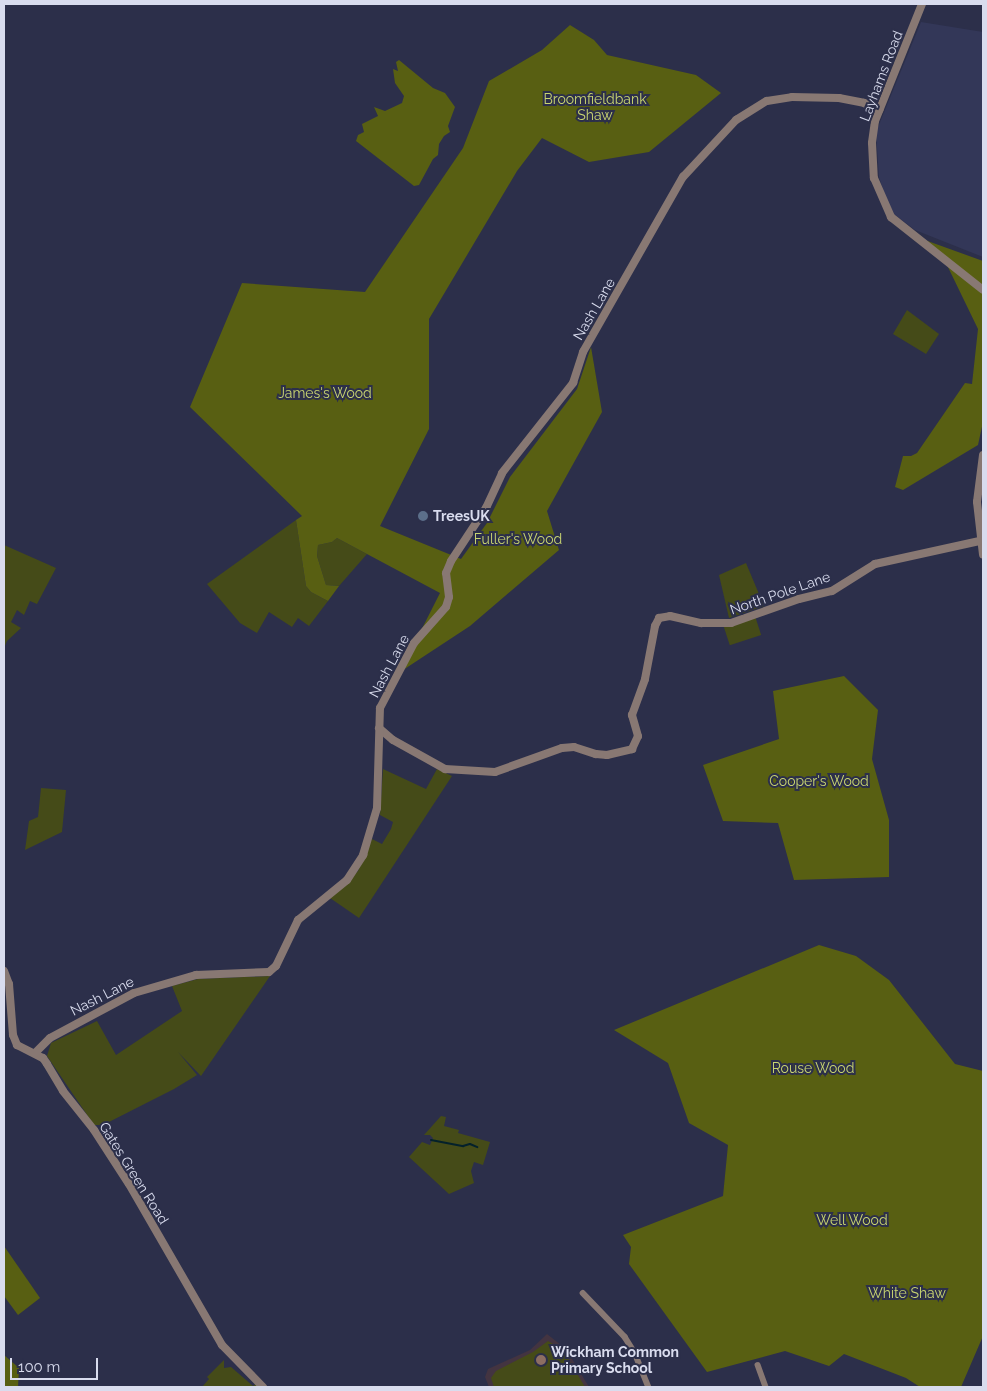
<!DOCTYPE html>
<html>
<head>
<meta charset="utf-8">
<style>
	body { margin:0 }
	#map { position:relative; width:987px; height:1391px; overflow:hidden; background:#2c2f4a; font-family:Raleway,sans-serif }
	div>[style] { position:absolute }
	.built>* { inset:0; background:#333758 }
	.education>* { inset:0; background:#433441 }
	.green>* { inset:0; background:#454b18; transform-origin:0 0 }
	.forest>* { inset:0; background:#585f12 }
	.stream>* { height:2px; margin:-1px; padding:0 1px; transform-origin:1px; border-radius:1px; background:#04212b }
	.minor>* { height:5.5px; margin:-2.75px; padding:0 2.75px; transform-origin:2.75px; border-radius:2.75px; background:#887873 }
	.tertiary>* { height:8px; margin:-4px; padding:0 4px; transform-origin:4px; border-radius:4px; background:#887873 }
	.dots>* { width:14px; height:14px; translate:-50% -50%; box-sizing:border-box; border:2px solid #2c2f4a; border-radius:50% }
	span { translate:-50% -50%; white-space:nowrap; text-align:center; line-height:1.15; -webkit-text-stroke:4px #2c2f4a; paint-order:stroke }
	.street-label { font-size:14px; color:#d9dcee }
	.park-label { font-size:14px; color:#c9d571 }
	.poi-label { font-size:14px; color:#d9dcee; font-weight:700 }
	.left { translate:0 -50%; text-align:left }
	.frame { position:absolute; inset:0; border:5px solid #d9dcee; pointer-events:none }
	.scale { position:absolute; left:10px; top:1358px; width:88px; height:22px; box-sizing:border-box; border:2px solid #d9dcee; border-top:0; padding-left:6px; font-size:15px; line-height:18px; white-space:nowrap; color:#d9dcee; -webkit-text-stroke:4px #2c2f4a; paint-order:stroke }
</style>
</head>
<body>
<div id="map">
	<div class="built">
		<i style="clip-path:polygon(921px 22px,983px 32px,983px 257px,915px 230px,890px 211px,879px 177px,876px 132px)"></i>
	</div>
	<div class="education">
		<i style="clip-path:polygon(547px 1334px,566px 1349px,589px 1387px,489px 1387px,485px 1377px,488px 1369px,530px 1350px)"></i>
	</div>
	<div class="green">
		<i style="clip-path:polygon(907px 310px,939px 334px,926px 354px,893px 334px)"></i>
		<i style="clip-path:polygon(296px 520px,306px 586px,311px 592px,328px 601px,309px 626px,298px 618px,292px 627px,269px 612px,257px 633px,240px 623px,207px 584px)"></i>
		<i style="clip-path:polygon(337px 538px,367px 554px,339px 586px,326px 585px,317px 556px,318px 545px,332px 542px)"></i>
		<i style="clip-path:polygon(4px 545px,56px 568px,37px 604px,30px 601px,24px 615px,17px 610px,11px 622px,21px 628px,7px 641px,4px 648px)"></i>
		<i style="clip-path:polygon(746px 563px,764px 606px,729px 618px,719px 575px)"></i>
		<i style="left:755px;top:616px;width:20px;height:33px;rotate:72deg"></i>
		<i style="clip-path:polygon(383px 769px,426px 789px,437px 769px,452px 776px,359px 918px,330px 898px,358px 871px,372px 839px,382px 844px,391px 829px,393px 822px,380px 815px)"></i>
		<i style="clip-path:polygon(41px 788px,66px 790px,62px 832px,25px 850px,29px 821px,38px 817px)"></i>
		<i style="clip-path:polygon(270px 976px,201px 1076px,178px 1052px,197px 1075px,174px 1089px,103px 1125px,94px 1125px,47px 1056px,51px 1043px,97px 1021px,116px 1055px,182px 1011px,172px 986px,198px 979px)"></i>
		<i style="clip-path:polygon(441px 1116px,446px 1117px,444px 1126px,459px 1130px,458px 1133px,490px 1142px,483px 1165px,474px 1162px,471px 1171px,474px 1183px,449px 1194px,409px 1157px,422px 1142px,430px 1145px,433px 1138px,430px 1135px,424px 1135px)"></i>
		<i style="clip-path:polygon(548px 1341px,563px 1350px,585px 1387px,494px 1387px,491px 1378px,496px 1371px,533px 1352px)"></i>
		<i style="clip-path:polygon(224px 1360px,224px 1368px,231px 1367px,253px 1386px,256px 1384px,259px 1387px,202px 1387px,209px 1379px,207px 1377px)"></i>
	</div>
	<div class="forest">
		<i style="clip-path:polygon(570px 25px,594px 40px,607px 55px,696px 75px,721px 93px,649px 152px,589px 162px,542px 138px,517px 171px,429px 319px,429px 429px,380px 526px,461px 559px,487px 523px,510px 477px,577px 389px,591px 347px,602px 412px,547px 511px,559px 550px,470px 626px,400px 672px,440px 593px,337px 538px,332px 542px,318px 545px,317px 556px,326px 585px,339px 586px,328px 601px,311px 592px,306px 586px,296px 520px,302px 516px,190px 407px,242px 283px,365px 292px,463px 148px,489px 81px,542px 50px)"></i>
		<i style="clip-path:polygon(399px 60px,433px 88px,445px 93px,455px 107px,448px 126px,450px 132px,444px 136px,439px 144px,438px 155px,433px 159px,419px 185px,414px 186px,356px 141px,358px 135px,364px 132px,362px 124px,378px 116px,374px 107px,385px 111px,402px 103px,404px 96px,395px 83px,393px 69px,398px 71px,396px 62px)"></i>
		<i style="clip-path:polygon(911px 235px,983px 261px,983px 422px,978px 445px,903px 490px,895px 487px,903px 456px,911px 456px,917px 453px,965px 383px,972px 384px,978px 329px,946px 263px)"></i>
		<i style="clip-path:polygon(844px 676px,878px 710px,872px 759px,889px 820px,889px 877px,794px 880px,778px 823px,723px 821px,703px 765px,779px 739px,773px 691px)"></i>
		<i style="clip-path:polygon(819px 945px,856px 956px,889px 980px,955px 1064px,983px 1071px,983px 1336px,961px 1387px,920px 1387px,906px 1378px,844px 1354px,829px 1366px,785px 1351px,707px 1372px,629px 1264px,631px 1247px,623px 1235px,723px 1196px,728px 1145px,689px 1123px,668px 1063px,614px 1030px)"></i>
		<i style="clip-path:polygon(4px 1246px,40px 1298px,18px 1315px,4px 1296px)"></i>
		<i style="clip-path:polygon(4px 1355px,19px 1368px,18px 1387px,4px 1387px)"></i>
	</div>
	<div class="stream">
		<i style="left:431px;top:1140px;width:33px;rotate:11deg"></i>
		<i style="left:463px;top:1146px;width:7px;rotate:-16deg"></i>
		<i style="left:470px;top:1144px;width:8px;rotate:23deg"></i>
	</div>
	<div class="minor">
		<i style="left:583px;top:1293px;width:61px;rotate:46.3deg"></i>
		<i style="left:625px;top:1337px;width:19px;rotate:58deg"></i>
		<i style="left:635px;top:1353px;width:37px;rotate:68deg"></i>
		<i style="left:758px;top:1365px;width:23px;rotate:70deg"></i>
	</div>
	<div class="tertiary">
		<i style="left:922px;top:4px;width:126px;rotate:111.9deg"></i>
		<i style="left:875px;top:121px;width:22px;rotate:98deg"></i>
		<i style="left:872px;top:143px;width:35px;rotate:87deg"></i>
		<i style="left:874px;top:178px;width:43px;rotate:66.4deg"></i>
		<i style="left:891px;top:217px;width:117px;rotate:38.4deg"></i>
		<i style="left:983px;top:455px;width:47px;rotate:97.3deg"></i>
		<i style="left:977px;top:502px;width:53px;rotate:83.5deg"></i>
		<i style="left:379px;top:728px;width:18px;rotate:41deg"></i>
		<i style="left:393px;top:740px;width:60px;rotate:29.1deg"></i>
		<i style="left:445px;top:769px;width:50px;rotate:3.4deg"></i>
		<i style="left:495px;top:772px;width:71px;rotate:-19.7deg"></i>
		<i style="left:562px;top:748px;width:12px;rotate:-5deg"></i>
		<i style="left:574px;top:747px;width:23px;rotate:18deg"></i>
		<i style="left:596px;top:754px;width:11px;rotate:5deg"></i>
		<i style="left:607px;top:755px;width:26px;rotate:-13deg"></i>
		<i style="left:632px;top:749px;width:14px;rotate:-65deg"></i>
		<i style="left:638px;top:736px;width:22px;rotate:-106deg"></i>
		<i style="left:632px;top:715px;width:38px;rotate:-70deg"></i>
		<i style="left:645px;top:679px;width:54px;rotate:-79.3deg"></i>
		<i style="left:655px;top:626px;width:9px;rotate:-63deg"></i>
		<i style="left:659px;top:618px;width:11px;rotate:-10deg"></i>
		<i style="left:670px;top:616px;width:32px;rotate:13deg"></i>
		<i style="left:701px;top:623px;width:30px"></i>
		<i style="left:731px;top:623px;width:72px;rotate:-19.4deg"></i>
		<i style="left:799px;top:599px;width:34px;rotate:-14deg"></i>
		<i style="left:832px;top:591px;width:51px;rotate:-32.1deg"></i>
		<i style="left:875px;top:564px;width:107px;rotate:-12.4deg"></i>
		<i style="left:4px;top:971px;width:14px;rotate:69deg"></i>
		<i style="left:9px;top:984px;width:51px;rotate:85.5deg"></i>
		<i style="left:13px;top:1035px;width:11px;rotate:68deg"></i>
		<i style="left:17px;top:1045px;width:29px;rotate:27deg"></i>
		<i style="left:43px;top:1058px;width:7px;rotate:56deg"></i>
		<i style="left:47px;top:1064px;width:31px;rotate:59deg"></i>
		<i style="left:63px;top:1091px;width:50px;rotate:51.5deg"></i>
		<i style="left:94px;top:1130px;width:64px;rotate:57.1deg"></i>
		<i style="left:129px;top:1184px;width:186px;rotate:60deg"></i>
		<i style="left:222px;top:1345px;width:59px;rotate:45.7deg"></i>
		<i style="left:35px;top:1053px;width:21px;rotate:-45deg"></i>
		<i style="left:50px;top:1038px;width:95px;rotate:-28.2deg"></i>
		<i style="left:134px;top:993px;width:65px;rotate:-16.2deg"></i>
		<i style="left:196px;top:975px;width:73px;rotate:-2.4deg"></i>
		<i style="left:269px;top:972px;width:9px;rotate:-41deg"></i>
		<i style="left:276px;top:966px;width:51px;rotate:-64.4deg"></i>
		<i style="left:298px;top:920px;width:63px;rotate:-39.2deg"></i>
		<i style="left:347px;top:880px;width:30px;rotate:-57deg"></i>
		<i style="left:363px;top:855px;width:49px;rotate:-73.4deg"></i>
		<i style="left:377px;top:808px;width:100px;rotate:-88.3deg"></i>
		<i style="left:380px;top:708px;width:73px;rotate:-62.4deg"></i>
		<i style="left:414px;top:643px;width:48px;rotate:-48.4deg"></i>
		<i style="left:446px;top:607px;width:10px;rotate:-73deg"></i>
		<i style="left:449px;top:597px;width:24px;rotate:-97deg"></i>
		<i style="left:446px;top:573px;width:13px;rotate:-67deg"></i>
		<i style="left:451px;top:561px;width:64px;rotate:-56.6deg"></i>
		<i style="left:486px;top:508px;width:38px;rotate:-65deg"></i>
		<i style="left:502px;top:473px;width:115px;rotate:-51.7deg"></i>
		<i style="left:573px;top:383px;width:33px;rotate:-72deg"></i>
		<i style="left:583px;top:352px;width:202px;rotate:-60.3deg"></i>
		<i style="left:683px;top:177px;width:78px;rotate:-47.1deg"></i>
		<i style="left:736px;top:120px;width:36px;rotate:-32deg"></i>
		<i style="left:767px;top:101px;width:25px;rotate:-9deg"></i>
		<i style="left:792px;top:97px;width:47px;rotate:1.2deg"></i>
		<i style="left:839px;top:98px;width:25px;rotate:11deg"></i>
		<i style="left:864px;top:103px;width:17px;rotate:25deg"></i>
	</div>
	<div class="dots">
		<i style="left:423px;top:516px;background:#5c6f8a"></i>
		<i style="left:541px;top:1360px;background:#8d6e63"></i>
	</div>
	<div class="street-label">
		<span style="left:881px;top:76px;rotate:-69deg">Layhams Road</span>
		<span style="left:594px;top:309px;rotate:-60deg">Nash Lane</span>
		<span style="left:780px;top:593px;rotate:-19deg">North Pole Lane</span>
		<span style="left:389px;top:666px;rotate:-62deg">Nash Lane</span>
		<span style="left:102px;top:996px;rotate:-27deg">Nash Lane</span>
		<span style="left:134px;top:1173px;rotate:58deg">Gates Green Road</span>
	</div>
	<div class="park-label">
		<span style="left:595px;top:107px">Broomfieldbank<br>Shaw</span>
		<span style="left:325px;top:393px">James's Wood</span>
		<span style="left:518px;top:539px">Fuller's Wood</span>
		<span style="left:819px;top:781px">Cooper's Wood</span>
		<span style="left:813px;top:1068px">Rouse Wood</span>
		<span style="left:852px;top:1220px">Well Wood</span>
		<span style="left:907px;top:1293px">White Shaw</span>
	</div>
	<div class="poi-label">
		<span class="left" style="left:433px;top:516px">TreesUK</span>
		<span class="left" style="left:551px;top:1360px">Wickham Common<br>Primary School</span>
	</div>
	<div class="frame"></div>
	<div class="scale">100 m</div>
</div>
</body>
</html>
